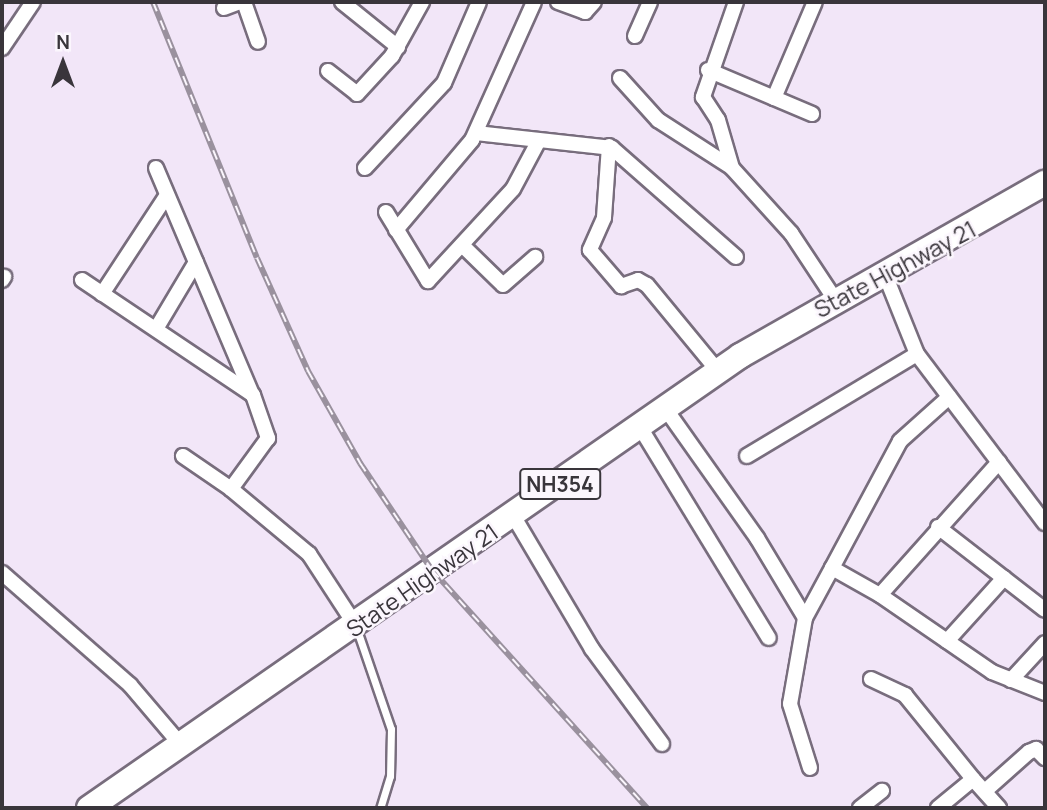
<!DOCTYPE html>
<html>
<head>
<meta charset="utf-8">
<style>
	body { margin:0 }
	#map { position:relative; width:1047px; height:810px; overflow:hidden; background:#f2e6f8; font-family:Manrope,sans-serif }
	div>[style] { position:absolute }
	.roads { filter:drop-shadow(2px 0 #786d7d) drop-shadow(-2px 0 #786d7d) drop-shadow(0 2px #786d7d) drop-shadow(0 -2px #786d7d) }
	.lane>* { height:7px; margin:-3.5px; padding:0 3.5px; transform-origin:3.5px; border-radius:3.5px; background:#fff }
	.street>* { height:14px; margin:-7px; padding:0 7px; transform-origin:7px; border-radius:7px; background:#fff }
	.highway>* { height:24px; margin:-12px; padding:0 12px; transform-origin:12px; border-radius:12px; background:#fff }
	.rail>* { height:6px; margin-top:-3px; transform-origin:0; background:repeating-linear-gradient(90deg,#fbf6fd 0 10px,#9a919e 0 20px); box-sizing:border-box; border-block:2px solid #9a919e }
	span { translate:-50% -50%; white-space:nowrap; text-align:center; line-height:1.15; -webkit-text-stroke:5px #fbf6fd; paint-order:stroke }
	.shield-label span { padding:2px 5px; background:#fbf6fd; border:2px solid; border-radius:5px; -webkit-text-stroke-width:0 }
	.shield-label { font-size:21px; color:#39353b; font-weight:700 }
	.street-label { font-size:23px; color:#39353b }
	.frame { position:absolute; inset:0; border:4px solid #39353b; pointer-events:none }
	.north { position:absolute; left:28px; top:28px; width:70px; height:70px; -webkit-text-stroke:5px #fbf6fd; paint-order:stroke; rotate:0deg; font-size:19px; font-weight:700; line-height:28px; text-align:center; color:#39353b }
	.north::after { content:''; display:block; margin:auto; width:24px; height:32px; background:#39353b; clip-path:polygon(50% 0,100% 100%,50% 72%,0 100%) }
</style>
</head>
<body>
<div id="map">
	<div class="roads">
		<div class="lane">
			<i style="left:356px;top:627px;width:108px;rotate:71.1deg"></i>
			<i style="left:391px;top:729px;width:47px;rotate:91.2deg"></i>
			<i style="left:390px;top:776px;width:34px;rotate:107deg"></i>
		</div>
		<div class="street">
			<i style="left:244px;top:2px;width:42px;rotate:70.7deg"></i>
			<i style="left:342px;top:2px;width:72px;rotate:38.8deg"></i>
			<i style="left:558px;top:2px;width:29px;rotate:20deg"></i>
			<i style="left:585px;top:12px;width:13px;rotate:-48deg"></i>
			<i style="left:736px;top:2px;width:101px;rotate:109.2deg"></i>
			<i style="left:703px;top:97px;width:27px;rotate:57deg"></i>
			<i style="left:718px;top:120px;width:50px;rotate:73.7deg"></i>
			<i style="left:732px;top:168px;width:88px;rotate:47.8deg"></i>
			<i style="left:791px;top:233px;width:82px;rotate:56.5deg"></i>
			<i style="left:224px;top:8px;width:17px;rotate:-21deg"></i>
			<i style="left:635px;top:36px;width:37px;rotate:-66deg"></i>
			<i style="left:2px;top:48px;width:55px;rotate:-56deg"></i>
			<i style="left:708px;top:70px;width:113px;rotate:22.9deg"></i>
			<i style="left:328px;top:71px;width:37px;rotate:38deg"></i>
			<i style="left:357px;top:94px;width:52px;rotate:-47.4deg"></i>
			<i style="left:392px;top:56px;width:62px;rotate:-60.9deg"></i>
			<i style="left:620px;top:78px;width:57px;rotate:47.9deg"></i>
			<i style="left:658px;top:120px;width:87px;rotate:32.8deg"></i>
			<i style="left:774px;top:98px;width:104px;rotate:-66.9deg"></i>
			<i style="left:476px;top:133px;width:137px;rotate:6.3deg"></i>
			<i style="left:612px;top:148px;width:165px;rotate:41.3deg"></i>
			<i style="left:609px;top:146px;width:72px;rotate:94deg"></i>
			<i style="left:604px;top:218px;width:35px;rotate:114deg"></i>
			<i style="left:590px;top:250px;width:48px;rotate:49.3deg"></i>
			<i style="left:621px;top:286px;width:18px;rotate:-19deg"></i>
			<i style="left:638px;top:280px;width:10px;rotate:29deg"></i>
			<i style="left:647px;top:285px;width:112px;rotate:50.5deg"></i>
			<i style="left:156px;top:168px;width:246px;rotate:67deg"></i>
			<i style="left:365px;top:168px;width:116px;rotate:-47.1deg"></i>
			<i style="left:444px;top:83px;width:88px;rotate:-66.6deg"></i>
			<i style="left:386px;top:212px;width:81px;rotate:58.7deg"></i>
			<i style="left:428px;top:281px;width:125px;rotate:-47.3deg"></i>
			<i style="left:513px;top:189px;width:55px;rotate:-62deg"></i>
			<i style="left:396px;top:230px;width:118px;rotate:-49.8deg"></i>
			<i style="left:472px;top:140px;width:151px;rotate:-65.8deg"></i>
			<i style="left:462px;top:245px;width:57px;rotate:44.3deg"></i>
			<i style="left:503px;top:285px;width:43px;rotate:-41.2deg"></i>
			<i style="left:886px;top:277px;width:83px;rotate:68.1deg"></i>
			<i style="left:917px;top:354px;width:212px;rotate:52.9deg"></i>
			<i style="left:2px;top:280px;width:4px;rotate:-56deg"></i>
			<i style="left:82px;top:280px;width:206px;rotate:33.9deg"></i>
			<i style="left:253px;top:395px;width:46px;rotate:70.8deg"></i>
			<i style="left:268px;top:438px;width:63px;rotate:126deg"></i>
			<i style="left:231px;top:489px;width:102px;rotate:39.8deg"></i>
			<i style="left:309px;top:554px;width:86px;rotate:56.9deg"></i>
			<i style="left:102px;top:294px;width:115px;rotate:-56.7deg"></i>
			<i style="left:156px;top:329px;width:78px;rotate:-59.2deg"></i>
			<i style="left:665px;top:408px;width:159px;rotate:54.7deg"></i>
			<i style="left:757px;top:538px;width:93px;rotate:59deg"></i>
			<i style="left:805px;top:618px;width:57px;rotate:-61.6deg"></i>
			<i style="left:832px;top:568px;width:55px;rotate:29.4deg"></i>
			<i style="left:640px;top:427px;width:247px;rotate:58.6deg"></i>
			<i style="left:183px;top:456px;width:58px;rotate:34.5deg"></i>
			<i style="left:747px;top:456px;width:198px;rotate:-31deg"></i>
			<i style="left:999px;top:462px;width:178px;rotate:131.8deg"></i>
			<i style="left:880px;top:595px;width:136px;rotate:34.5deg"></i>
			<i style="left:992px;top:672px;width:57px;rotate:21.6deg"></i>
			<i style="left:514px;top:517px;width:153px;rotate:59.4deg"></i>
			<i style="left:592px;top:649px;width:118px;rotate:53.6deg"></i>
			<i style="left:938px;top:527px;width:135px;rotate:37.8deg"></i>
			<i style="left:832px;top:568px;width:144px;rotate:-61.8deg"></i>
			<i style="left:900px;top:441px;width:66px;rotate:-41.9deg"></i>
			<i style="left:2px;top:573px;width:170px;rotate:41.2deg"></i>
			<i style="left:130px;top:685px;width:79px;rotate:49.6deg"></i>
			<i style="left:805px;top:618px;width:87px;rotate:99.9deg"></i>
			<i style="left:790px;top:704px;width:67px;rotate:72.6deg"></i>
			<i style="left:947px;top:641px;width:85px;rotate:-47.9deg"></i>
			<i style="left:871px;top:679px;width:38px;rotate:25deg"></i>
			<i style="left:905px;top:695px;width:108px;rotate:51deg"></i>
			<i style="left:1011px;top:680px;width:50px;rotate:-47.4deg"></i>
			<i style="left:985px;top:791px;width:59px;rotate:-41.6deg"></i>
			<i style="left:1029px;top:752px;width:8px;rotate:-23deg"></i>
			<i style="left:1036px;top:749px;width:13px;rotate:45deg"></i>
			<i style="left:860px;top:808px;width:28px;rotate:-38deg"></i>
			<i style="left:938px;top:808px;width:45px;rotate:-39.6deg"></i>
			<i style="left:973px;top:779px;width:39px;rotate:48deg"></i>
		</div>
		<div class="highway">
			<i style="left:89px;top:808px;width:793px;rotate:-34.77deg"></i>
			<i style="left:740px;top:356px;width:351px;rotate:-29.6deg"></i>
		</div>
	</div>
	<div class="rail">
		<i style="left:153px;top:2px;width:276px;rotate:67.9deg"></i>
		<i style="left:257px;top:258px;width:124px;rotate:65.7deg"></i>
		<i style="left:308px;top:371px;width:106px;rotate:60.5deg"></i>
		<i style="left:360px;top:463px;width:129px;rotate:56.1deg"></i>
		<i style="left:432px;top:570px;width:321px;rotate:47.9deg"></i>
	</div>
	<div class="shield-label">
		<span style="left:560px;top:484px">NH354</span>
	</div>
	<div class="street-label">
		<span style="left:895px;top:269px;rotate:-28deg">State Highway 21</span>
		<span style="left:422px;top:580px;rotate:-35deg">State Highway 21</span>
	</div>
	<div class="frame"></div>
	<div class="north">N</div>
</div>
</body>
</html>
